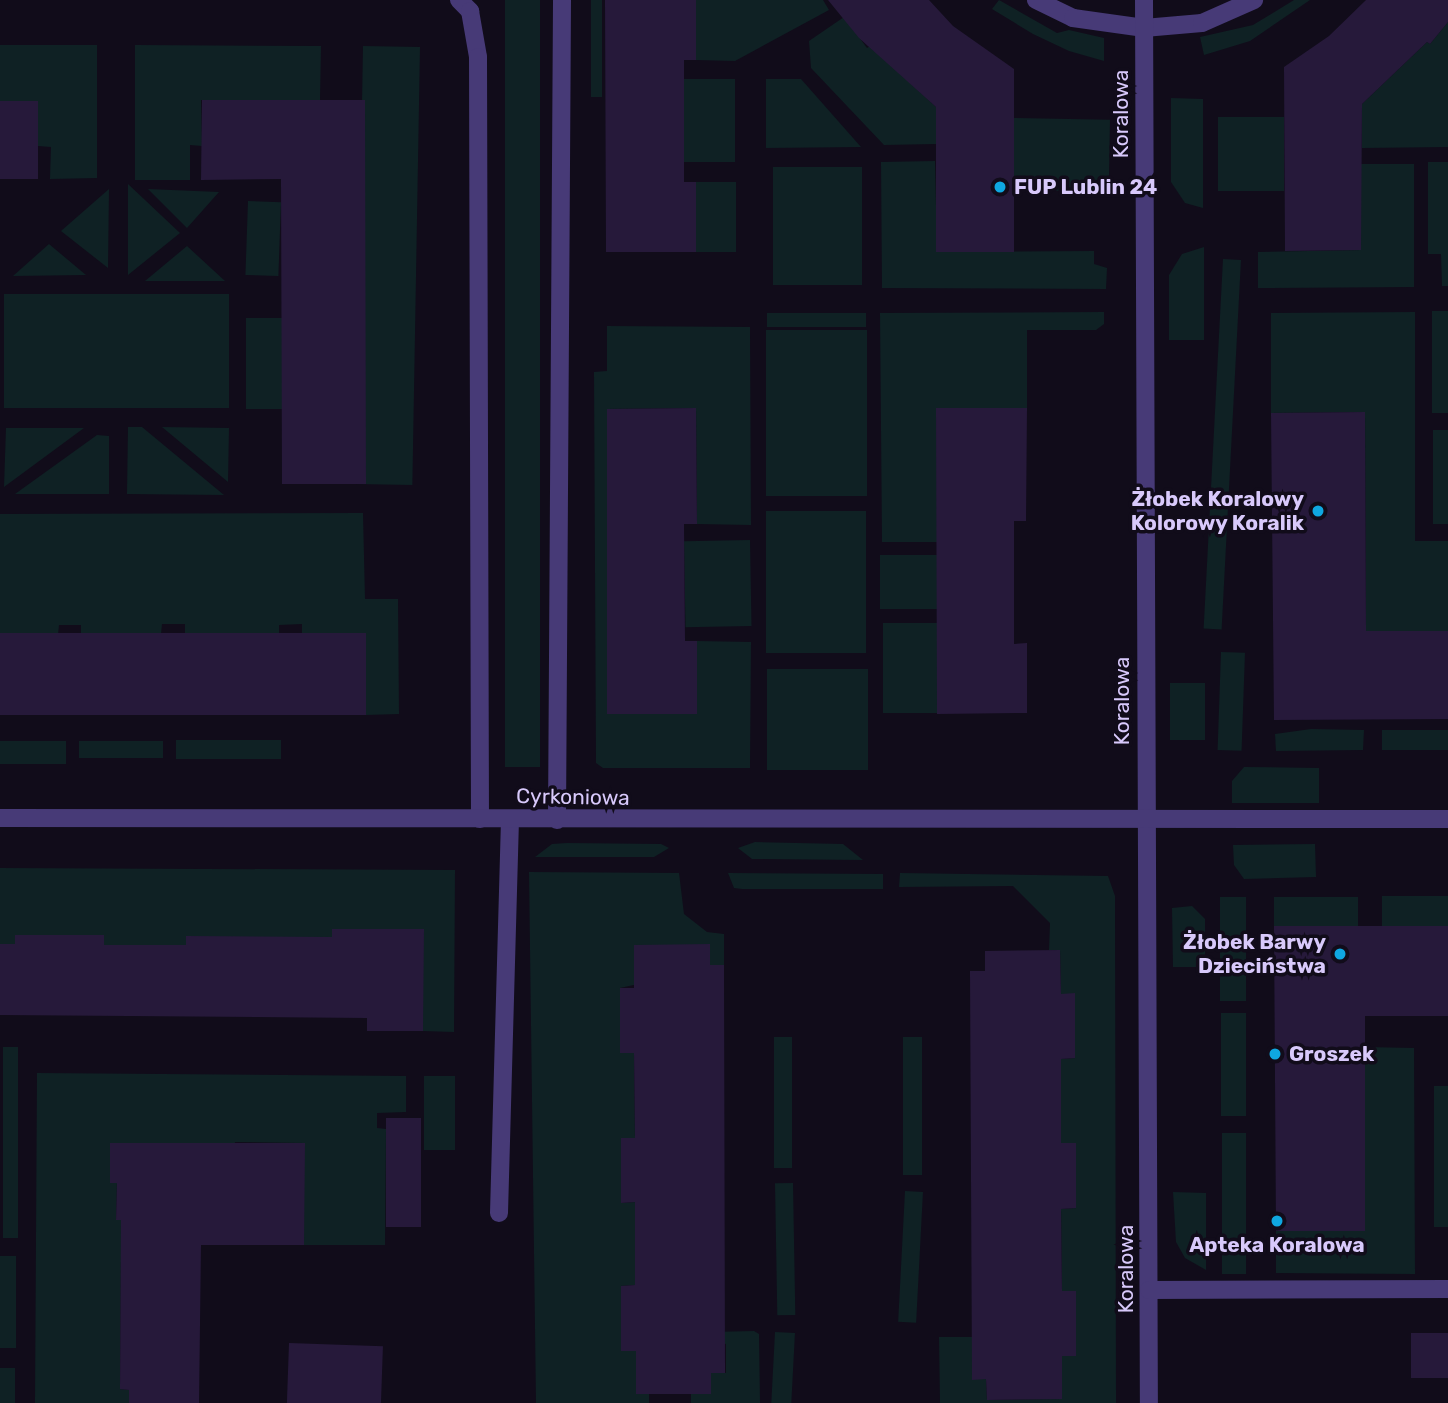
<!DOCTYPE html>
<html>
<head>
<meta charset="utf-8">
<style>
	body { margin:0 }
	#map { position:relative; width:1448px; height:1403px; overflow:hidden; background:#110c1a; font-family:Rubik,sans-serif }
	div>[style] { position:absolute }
	.green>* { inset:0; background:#0f2124; transform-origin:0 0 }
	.building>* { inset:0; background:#26193a; transform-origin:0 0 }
	.lane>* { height:18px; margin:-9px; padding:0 9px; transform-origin:9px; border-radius:9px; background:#473a77 }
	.street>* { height:18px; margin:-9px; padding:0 9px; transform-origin:9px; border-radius:9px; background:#473a77 }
	.dots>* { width:19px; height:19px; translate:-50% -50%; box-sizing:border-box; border:4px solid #110c1a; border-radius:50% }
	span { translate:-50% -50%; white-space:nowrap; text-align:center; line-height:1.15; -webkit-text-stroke:7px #110c1a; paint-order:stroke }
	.street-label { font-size:21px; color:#d8c9fb }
	.poi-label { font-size:21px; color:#d8c9fb; font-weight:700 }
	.left { translate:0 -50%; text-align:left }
	.right { translate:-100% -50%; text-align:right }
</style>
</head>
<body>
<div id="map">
	<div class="green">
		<i style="left:505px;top:0;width:35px;height:767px"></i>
		<i style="left:591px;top:0;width:11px;height:97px"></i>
		<i style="clip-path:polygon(696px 0,823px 0,829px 10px,735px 61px,696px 60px)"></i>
		<i style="clip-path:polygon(999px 0,1057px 33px,1069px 30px,1104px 38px,1104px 61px,1069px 51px,1033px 34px,992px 9px)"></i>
		<i style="clip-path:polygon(1294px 0,1310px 0,1250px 41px,1204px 55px,1200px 37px,1253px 25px)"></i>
		<i style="clip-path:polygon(844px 17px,867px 48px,870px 46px,936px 107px,936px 144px,884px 145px,811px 68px,809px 41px)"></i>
		<i style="clip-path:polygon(1448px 22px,1448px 147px,1362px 148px,1362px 104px,1427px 42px,1430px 44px)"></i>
		<i style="clip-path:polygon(0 45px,97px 45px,97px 178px,50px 179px,51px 147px,38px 146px,38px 101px,0 101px)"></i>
		<i style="clip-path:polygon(135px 45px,321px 46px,320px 100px,201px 100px,202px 146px,190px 145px,190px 180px,135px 180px)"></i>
		<i style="left:363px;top:46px;width:57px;height:438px;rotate:1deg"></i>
		<i style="left:735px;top:79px;width:83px;height:51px;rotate:90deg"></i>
		<i style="clip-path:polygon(766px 79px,801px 79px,861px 147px,766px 148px)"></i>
		<i style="clip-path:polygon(1171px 98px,1203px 99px,1203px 208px,1185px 203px,1171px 182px)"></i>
		<i style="left:1218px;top:117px;width:66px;height:74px"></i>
		<i style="left:1014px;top:118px;width:96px;height:72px;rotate:1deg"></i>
		<i style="clip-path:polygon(935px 161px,937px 252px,1094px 251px,1094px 264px,1107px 268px,1106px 289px,882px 288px,881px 162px)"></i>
		<i style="clip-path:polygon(1428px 162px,1448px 162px,1448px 286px,1442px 286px,1441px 254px,1428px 254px)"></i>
		<i style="clip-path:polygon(1361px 164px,1414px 164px,1414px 287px,1258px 288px,1258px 252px,1361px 250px)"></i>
		<i style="left:773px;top:167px;width:89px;height:118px"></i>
		<i style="left:696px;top:182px;width:40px;height:70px"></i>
		<i style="clip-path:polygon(128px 184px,180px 233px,128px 275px)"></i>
		<i style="clip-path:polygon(109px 189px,108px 268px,61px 231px)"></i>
		<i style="clip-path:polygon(148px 189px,219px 192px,187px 228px)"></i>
		<i style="left:248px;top:201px;width:33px;height:74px;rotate:2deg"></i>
		<i style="clip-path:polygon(49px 244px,86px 275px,13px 276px)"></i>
		<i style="clip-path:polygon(187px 246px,225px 281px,145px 281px)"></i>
		<i style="clip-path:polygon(1204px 247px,1204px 340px,1169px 340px,1169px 275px,1182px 254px)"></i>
		<i style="left:1223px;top:259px;width:18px;height:370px;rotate:3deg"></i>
		<i style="left:4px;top:294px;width:225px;height:114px"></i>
		<i style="left:1432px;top:311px;width:16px;height:102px"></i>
		<i style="clip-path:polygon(1104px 312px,1104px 324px,1096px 330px,1027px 330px,1027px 408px,992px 408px,937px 542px,882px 542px,880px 313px)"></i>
		<i style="clip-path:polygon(1415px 312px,1415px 541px,1448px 541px,1448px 631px,1366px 631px,1365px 412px,1271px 413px,1271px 313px)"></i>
		<i style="left:866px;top:313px;width:14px;height:99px;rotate:90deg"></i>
		<i style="left:246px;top:318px;width:36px;height:91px"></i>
		<i style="clip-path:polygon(607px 326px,750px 327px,751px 525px,697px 524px,696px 408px,607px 409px,607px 714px,697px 714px,697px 641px,751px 642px,750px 768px,603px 768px,596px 763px,594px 372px,607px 371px)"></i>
		<i style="left:867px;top:330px;width:166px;height:101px;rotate:90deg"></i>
		<i style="clip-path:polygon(128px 427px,142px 427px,224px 495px,127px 494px)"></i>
		<i style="clip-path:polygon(162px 427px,229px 428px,228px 482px)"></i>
		<i style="clip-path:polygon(6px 428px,84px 428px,4px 487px)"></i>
		<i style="left:1433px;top:430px;width:15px;height:94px"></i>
		<i style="clip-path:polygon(97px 435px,109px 436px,109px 494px,15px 494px)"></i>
		<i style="left:766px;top:511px;width:100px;height:142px"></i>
		<i style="clip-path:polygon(363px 513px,365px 599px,398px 599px,399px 714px,366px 715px,365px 633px,302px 633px,302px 624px,279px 625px,279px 633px,185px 633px,185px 624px,162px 624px,161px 634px,81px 634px,81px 625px,59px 625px,58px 635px,0 635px,0 514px)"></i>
		<i style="left:750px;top:540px;width:86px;height:66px;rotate:89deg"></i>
		<i style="left:937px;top:555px;width:54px;height:57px;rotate:90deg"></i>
		<i style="left:883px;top:623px;width:54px;height:90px"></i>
		<i style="left:1221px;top:652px;width:24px;height:98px;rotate:2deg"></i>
		<i style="left:868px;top:669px;width:101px;height:101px;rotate:90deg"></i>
		<i style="left:1170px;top:683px;width:35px;height:57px"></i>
		<i style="clip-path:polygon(1311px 729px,1364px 730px,1363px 750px,1276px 751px,1275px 734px)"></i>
		<i style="left:1448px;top:730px;width:20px;height:66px;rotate:90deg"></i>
		<i style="left:281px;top:740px;width:19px;height:105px;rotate:90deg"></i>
		<i style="left:0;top:741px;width:66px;height:23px"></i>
		<i style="left:79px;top:741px;width:84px;height:17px"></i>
		<i style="clip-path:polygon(1244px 767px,1319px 768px,1319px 803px,1232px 803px,1232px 781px)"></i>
		<i style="clip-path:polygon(755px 842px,843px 844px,863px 860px,752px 859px,738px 848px)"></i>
		<i style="clip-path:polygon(567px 843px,661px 844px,669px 848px,654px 857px,535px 857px,552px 844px)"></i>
		<i style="clip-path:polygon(1315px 844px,1316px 877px,1244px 879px,1234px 865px,1233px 845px)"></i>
		<i style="clip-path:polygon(0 868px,455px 870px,454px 1032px,423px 1031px,423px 929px,333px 929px,332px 946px,186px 936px,186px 945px,104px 945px,104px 935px,15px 935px,15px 944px,0 944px)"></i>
		<i style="clip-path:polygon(529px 872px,679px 873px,684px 914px,707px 932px,724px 934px,724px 965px,620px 988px,620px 1053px,634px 1053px,635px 1138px,621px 1138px,621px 1203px,635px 1202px,635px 1285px,621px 1286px,621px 1351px,636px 1351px,636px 1394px,649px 1394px,649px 1403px,536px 1403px)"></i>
		<i style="clip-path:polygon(728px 873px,883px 874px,883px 889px,742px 889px,734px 888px)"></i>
		<i style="clip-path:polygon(900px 873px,1108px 876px,1115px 896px,1116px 1403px,940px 1403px,939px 1337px,976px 1337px,972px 1379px,986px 1379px,987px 1400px,1062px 1399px,1062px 1356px,1076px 1356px,1075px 1291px,1062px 1291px,1061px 1209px,1076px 1208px,1076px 1143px,1061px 1143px,1061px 1059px,1075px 1058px,1075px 994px,1061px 994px,1060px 950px,1049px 950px,1050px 923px,1013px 886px,899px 887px)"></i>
		<i style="left:1448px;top:896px;width:30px;height:66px;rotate:90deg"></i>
		<i style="left:1220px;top:897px;width:26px;height:104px"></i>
		<i style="left:1358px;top:897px;width:29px;height:84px;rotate:90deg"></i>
		<i style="clip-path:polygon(1192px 906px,1205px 919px,1205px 967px,1173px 967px,1172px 908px)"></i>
		<i style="left:1221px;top:1013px;width:25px;height:103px"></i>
		<i style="left:792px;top:1037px;width:131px;height:18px;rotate:90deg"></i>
		<i style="left:903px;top:1037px;width:19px;height:138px"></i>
		<i style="left:3px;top:1047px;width:15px;height:191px"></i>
		<i style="clip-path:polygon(1365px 1047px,1414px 1048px,1415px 1274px,1276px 1273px,1276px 1231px,1365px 1231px)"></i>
		<i style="clip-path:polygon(37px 1073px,406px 1076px,406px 1112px,377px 1113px,377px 1128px,386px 1129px,385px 1245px,304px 1245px,304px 1143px,235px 1142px,234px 1152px,177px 1143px,110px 1143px,110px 1183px,117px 1183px,116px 1220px,130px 1220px,121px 1258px,120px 1389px,129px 1390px,129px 1403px,35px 1403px)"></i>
		<i style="left:424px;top:1076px;width:31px;height:74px"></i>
		<i style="left:1434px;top:1086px;width:14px;height:141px"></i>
		<i style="left:1222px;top:1133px;width:24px;height:141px"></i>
		<i style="left:793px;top:1183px;width:132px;height:18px;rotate:89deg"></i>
		<i style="left:905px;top:1191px;width:18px;height:131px;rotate:3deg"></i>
		<i style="clip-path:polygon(1173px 1192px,1206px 1193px,1206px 1270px,1185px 1258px,1176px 1242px)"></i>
		<i style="left:0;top:1256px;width:16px;height:92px"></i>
		<i style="clip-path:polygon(754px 1331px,759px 1334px,760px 1403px,691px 1403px,691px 1394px,711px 1394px,711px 1373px,726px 1373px,726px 1344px,711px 1343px,711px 1332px)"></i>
		<i style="left:775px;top:1332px;width:20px;height:71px;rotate:3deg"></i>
		<i style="left:0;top:1368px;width:15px;height:35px"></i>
	</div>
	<div class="building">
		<i style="clip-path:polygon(605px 0,696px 0,696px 60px,684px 60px,684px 182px,696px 182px,696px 252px,606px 252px)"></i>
		<i style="clip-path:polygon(828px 0,929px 0,953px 26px,1014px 69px,1014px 252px,936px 252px,936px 107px,859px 38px)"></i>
		<i style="clip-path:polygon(1366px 0,1448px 0,1448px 22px,1430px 44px,1427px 42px,1362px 104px,1361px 250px,1285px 251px,1284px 67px,1329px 36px)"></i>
		<i style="clip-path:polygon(202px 100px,365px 100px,366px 484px,282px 484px,281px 179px,201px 180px)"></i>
		<i style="left:0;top:101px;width:38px;height:78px"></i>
		<i style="clip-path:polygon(696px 408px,697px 524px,684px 524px,685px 641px,697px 641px,697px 714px,607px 714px,607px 409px)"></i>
		<i style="clip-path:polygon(936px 408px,1027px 408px,1026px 521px,1014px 521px,1014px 644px,1027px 643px,1027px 713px,937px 714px)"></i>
		<i style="clip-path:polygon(1365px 412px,1366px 631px,1448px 631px,1448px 719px,1274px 720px,1271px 413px)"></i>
		<i style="left:366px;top:633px;width:82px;height:366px;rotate:90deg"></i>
		<i style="clip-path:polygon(1274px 926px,1448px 926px,1448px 1016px,1365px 1016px,1365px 1231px,1276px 1231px)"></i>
		<i style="clip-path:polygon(332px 929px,424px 929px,423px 1031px,367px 1031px,367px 1018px,0 1015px,0 944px,15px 944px,15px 935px,104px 935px,104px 945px,186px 945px,186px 936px,332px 937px)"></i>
		<i style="clip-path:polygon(710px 944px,710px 965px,724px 965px,725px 1373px,711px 1373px,711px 1394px,636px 1394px,636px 1351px,621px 1351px,621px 1286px,635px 1285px,635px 1202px,621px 1203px,621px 1138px,635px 1138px,634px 1053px,620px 1053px,620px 988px,634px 988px,634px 945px)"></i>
		<i style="clip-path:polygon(1060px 950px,1061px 994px,1075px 993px,1075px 1058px,1061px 1059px,1061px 1143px,1076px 1143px,1076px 1208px,1061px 1209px,1062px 1291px,1076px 1291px,1076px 1356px,1062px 1356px,1062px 1399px,987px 1400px,986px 1379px,972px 1380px,970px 971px,985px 971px,985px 951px)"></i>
		<i style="left:386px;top:1118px;width:35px;height:109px"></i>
		<i style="clip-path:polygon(110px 1143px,305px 1143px,304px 1245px,201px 1245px,199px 1403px,129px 1403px,129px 1390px,120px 1389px,121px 1220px,116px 1220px,117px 1183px,110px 1183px)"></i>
		<i style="left:1448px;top:1333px;width:45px;height:37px;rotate:90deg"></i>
		<i style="left:289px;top:1343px;width:94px;height:60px;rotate:2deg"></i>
	</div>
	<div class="lane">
		<i style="left:459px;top:0;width:16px;rotate:45deg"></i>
		<i style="left:470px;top:11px;width:47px;rotate:80.1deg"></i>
		<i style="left:478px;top:57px;width:762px;rotate:89.85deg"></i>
		<i style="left:1036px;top:0;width:41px;rotate:25.9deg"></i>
		<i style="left:1073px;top:18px;width:72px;rotate:8deg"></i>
		<i style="left:1144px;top:28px;width:58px;rotate:-4.9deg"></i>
		<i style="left:1202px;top:23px;width:57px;rotate:-23.9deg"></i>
		<i style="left:557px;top:820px;width:820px;rotate:-89.65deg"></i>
		<i style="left:499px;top:1213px;width:394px;rotate:-88.4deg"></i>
	</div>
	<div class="street">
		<i style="left:1144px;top:0;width:1403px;rotate:89.8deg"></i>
		<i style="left:0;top:818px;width:1448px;rotate:0.04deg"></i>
		<i style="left:1149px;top:1290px;width:299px;rotate:-0.2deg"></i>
	</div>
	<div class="dots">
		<i style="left:1000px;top:187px;background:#0fa7e1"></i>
		<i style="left:1318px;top:511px;background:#0fa7e1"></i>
		<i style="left:1340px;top:954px;background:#0fa7e1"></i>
		<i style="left:1275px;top:1054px;background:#0fa7e1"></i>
		<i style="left:1277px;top:1221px;background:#0fa7e1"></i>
	</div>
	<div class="street-label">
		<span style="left:1121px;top:114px;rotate:-90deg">Koralowa</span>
		<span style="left:1122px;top:701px;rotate:-90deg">Koralowa</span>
		<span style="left:573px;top:797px;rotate:1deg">Cyrkoniowa</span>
		<span style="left:1126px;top:1269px;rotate:-90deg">Koralowa</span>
	</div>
	<div class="poi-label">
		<span class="left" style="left:1014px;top:187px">FUP Lublin 24</span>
		<span class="right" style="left:1304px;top:511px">Żłobek Koralowy<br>Kolorowy Koralik</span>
		<span class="right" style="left:1326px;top:954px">Żłobek Barwy<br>Dzieciństwa</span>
		<span class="left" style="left:1289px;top:1054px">Groszek</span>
		<span style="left:1277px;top:1245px">Apteka Koralowa</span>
	</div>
</div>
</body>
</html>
